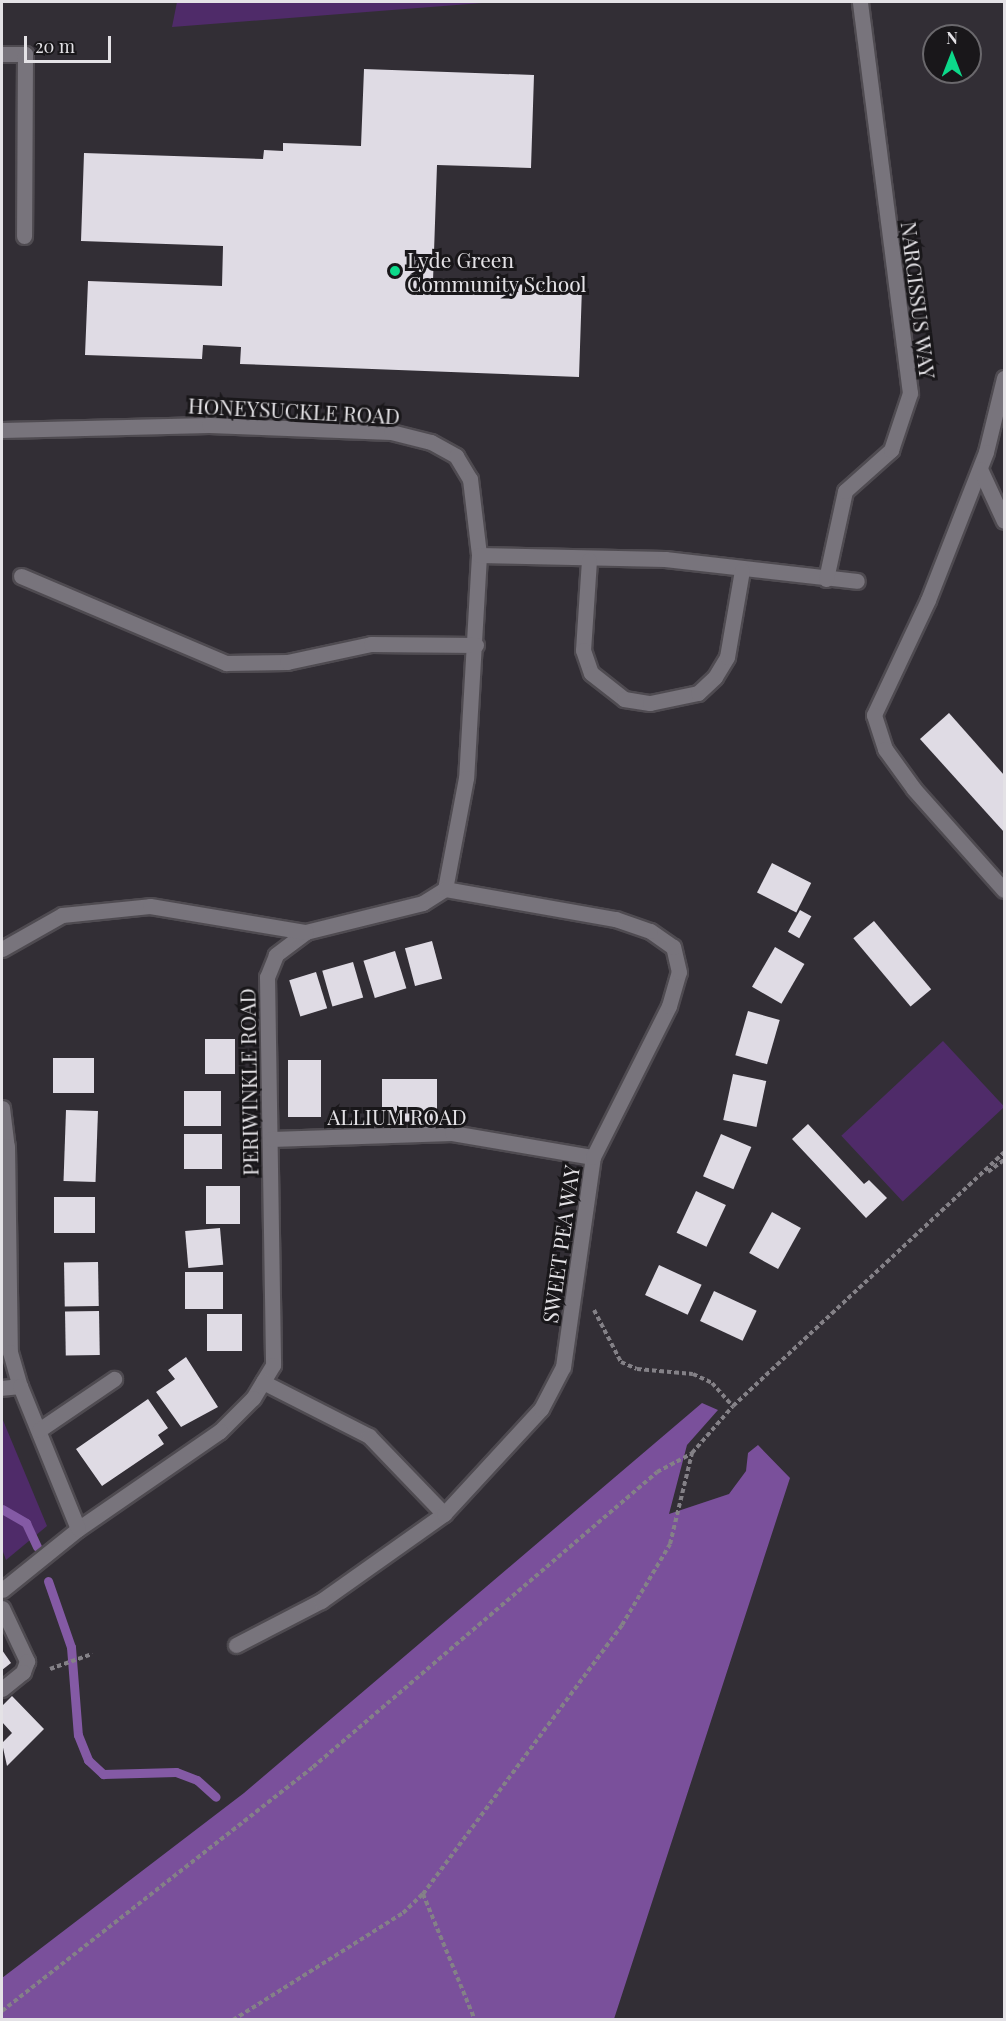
<!DOCTYPE html>
<html>
<head>
<meta charset="utf-8">
<style>
	body { margin:0 }
	#map { position:relative; width:1006px; height:2021px; overflow:hidden; background:#322e35; font-family:"Playfair Display",serif }
	div>[style] { position:absolute }
	.green>* { inset:0; background:#4f2b69; transform-origin:0 0 }
	.forest>* { inset:0; background:#7a509b }
	.stream>* { height:9px; margin:-4.5px; padding:0 4.5px; transform-origin:4.5px; border-radius:4.5px; background:#845aa5 }
	.building>* { inset:0; background:#dfdbe4; transform-origin:0 0 }
	.path>* { height:4px; margin-top:-2px; transform-origin:0; background:repeating-linear-gradient(90deg,#848187 0 4.5px,transparent 0 7.5px) }
	.roads { filter:drop-shadow(2px 0 #4f4b51) drop-shadow(-2px 0 #4f4b51) drop-shadow(0 2px #4f4b51) drop-shadow(0 -2px #4f4b51) }
	.minor>* { height:15px; margin:-7.5px; padding:0 7.5px; transform-origin:7.5px; border-radius:7.5px; background:#78747c }
	.dots>* { width:16px; height:16px; translate:-50% -50%; box-sizing:border-box; border:3px solid #19171a; border-radius:50% }
	span { translate:-50% -50%; white-space:nowrap; text-align:center; line-height:1.15; -webkit-text-stroke:6px #19171a; paint-order:stroke }
	.poi-label { font-size:21px; color:#e4e2e6 }
	.left { translate:0 -50%; text-align:left }
	.street-label { font-size:21px; color:#e4e2e6 }
	.frame { position:absolute; inset:0; border:3px solid #e4e2e6; pointer-events:none }
	.north { position:absolute; left:922px; top:24px; width:60px; height:60px; box-sizing:border-box; background:#19171a; border:2px solid #6a686c; border-radius:50%; rotate:0deg; font-size:16px; font-weight:700; line-height:24px; text-align:center; color:#e4e2e6 }
	.north::after { content:''; display:block; margin:auto; width:21px; height:27px; background:#0cd98a; clip-path:polygon(50% 0,100% 100%,50% 72%,0 100%) }
	.scale { position:absolute; left:24px; top:36px; width:87px; height:27px; box-sizing:border-box; border:3px solid #e4e2e6; border-top:0; padding-left:8px; font-size:18px; line-height:21px; white-space:nowrap; color:#e4e2e6; -webkit-text-stroke:4px #19171a; paint-order:stroke }
</style>
</head>
<body>
<div id="map">
	<div class="green">
		<i style="clip-path:polygon(177px 2px,495px 2px,172px 27px)"></i>
		<i style="left:943px;top:1041px;width:90px;height:139px;rotate:47deg"></i>
		<i style="clip-path:polygon(2px 1418px,47px 1526px,6px 1560px,2px 1549px)"></i>
	</div>
	<div class="forest">
		<i style="clip-path:polygon(702px 1403px,718px 1410px,687px 1445px,669px 1514px,729px 1494px,746px 1471px,748px 1453px,758px 1445px,790px 1478px,614px 2019px,2px 2019px,2px 1978px,244px 1793px)"></i>
	</div>
	<div class="stream">
		<i style="left:2px;top:1509px;width:28px;rotate:30deg"></i>
		<i style="left:26px;top:1523px;width:26px;rotate:65deg"></i>
		<i style="left:48px;top:1581px;width:70px;rotate:70.8deg"></i>
		<i style="left:71px;top:1647px;width:88px;rotate:85.5deg"></i>
		<i style="left:78px;top:1735px;width:27px;rotate:68deg"></i>
		<i style="left:88px;top:1760px;width:21px;rotate:43deg"></i>
		<i style="left:103px;top:1774px;width:73px;rotate:-1.6deg"></i>
		<i style="left:176px;top:1772px;width:22px;rotate:21deg"></i>
		<i style="left:197px;top:1780px;width:25px;rotate:42deg"></i>
	</div>
	<div class="building">
		<i style="clip-path:polygon(364px 69px,534px 75px,531px 168px,437px 165px,433px 281px,582px 287px,579px 377px,240px 364px,241px 347px,203px 345px,202px 359px,85px 355px,88px 281px,222px 286px,223px 246px,81px 241px,84px 153px,263px 159px,264px 150px,283px 151px,283px 143px,361px 146px)"></i>
		<i style="clip-path:polygon(949px 713px,1004px 775px,1004px 832px,920px 739px)"></i>
		<i style="left:772px;top:863px;width:44px;height:33px;rotate:27deg"></i>
		<i style="left:800px;top:910px;width:13px;height:25px;rotate:29deg"></i>
		<i style="left:874px;top:921px;width:89px;height:27px;rotate:50deg"></i>
		<i style="left:432px;top:941px;width:39px;height:28px;rotate:75deg"></i>
		<i style="left:775px;top:947px;width:34px;height:46px;rotate:30deg"></i>
		<i style="left:395px;top:951px;width:39px;height:33px;rotate:73deg"></i>
		<i style="left:353px;top:962px;width:37px;height:32px;rotate:74deg"></i>
		<i style="left:316px;top:972px;width:38px;height:28px;rotate:73deg"></i>
		<i style="left:748px;top:1011px;width:33px;height:46px;rotate:16deg"></i>
		<i style="left:205px;top:1039px;width:30px;height:35px"></i>
		<i style="left:53px;top:1058px;width:41px;height:35px"></i>
		<i style="left:288px;top:1060px;width:33px;height:57px"></i>
		<i style="left:733px;top:1074px;width:34px;height:47px;rotate:12deg"></i>
		<i style="left:382px;top:1079px;width:55px;height:43px"></i>
		<i style="left:184px;top:1091px;width:37px;height:35px"></i>
		<i style="left:66px;top:1110px;width:32px;height:71px;rotate:2deg"></i>
		<i style="clip-path:polygon(808px 1124px,864px 1184px,869px 1180px,887px 1198px,866px 1218px,792px 1139px)"></i>
		<i style="left:184px;top:1134px;width:38px;height:35px"></i>
		<i style="left:721px;top:1134px;width:33px;height:46px;rotate:23deg"></i>
		<i style="left:206px;top:1186px;width:34px;height:38px"></i>
		<i style="left:696px;top:1191px;width:33px;height:46px;rotate:25deg"></i>
		<i style="left:54px;top:1197px;width:41px;height:36px"></i>
		<i style="left:772px;top:1212px;width:33px;height:47px;rotate:29deg"></i>
		<i style="left:220px;top:1228px;width:37px;height:35px;rotate:85deg"></i>
		<i style="left:98px;top:1262px;width:44px;height:34px;rotate:89deg"></i>
		<i style="left:659px;top:1265px;width:47px;height:33px;rotate:25deg"></i>
		<i style="left:185px;top:1272px;width:38px;height:37px"></i>
		<i style="left:714px;top:1291px;width:47px;height:33px;rotate:25deg"></i>
		<i style="left:99px;top:1311px;width:44px;height:34px;rotate:89deg"></i>
		<i style="left:207px;top:1314px;width:35px;height:37px"></i>
		<i style="clip-path:polygon(186px 1357px,218px 1407px,181px 1427px,156px 1392px,175px 1379px,168px 1370px)"></i>
		<i style="clip-path:polygon(148px 1399px,168px 1428px,158px 1435px,164px 1444px,102px 1486px,76px 1449px)"></i>
		<i style="clip-path:polygon(2px 1650px,11px 1663px,2px 1670px)"></i>
		<i style="clip-path:polygon(12px 1696px,44px 1729px,7px 1766px,2px 1743px,12px 1733px,2px 1722px,2px 1706px)"></i>
	</div>
	<div class="path">
		<i style="left:988px;top:1172px;width:20px;rotate:-37deg"></i>
		<i style="left:594px;top:1310px;width:59px;rotate:62.6deg"></i>
		<i style="left:621px;top:1362px;width:17px;rotate:24deg"></i>
		<i style="left:637px;top:1369px;width:56px;rotate:5.1deg"></i>
		<i style="left:693px;top:1374px;width:21px;rotate:25deg"></i>
		<i style="left:712px;top:1383px;width:31px;rotate:48deg"></i>
		<i style="left:50px;top:1669px;width:45px;rotate:-19.7deg"></i>
		<i style="left:423px;top:1894px;width:136px;rotate:67.6deg"></i>
		<i style="left:2px;top:2011px;width:395px;rotate:-38.1deg"></i>
		<i style="left:313px;top:1767px;width:453px;rotate:-40.6deg"></i>
		<i style="left:657px;top:1472px;width:40px;rotate:-28deg"></i>
		<i style="left:692px;top:1453px;width:62px;rotate:-48.9deg"></i>
		<i style="left:733px;top:1406px;width:371px;rotate:-43.1deg"></i>
		<i style="left:233px;top:2020px;width:201px;rotate:-32.2deg"></i>
		<i style="left:403px;top:1913px;width:28px;rotate:-44deg"></i>
		<i style="left:423px;top:1894px;width:335px;rotate:-53.5deg"></i>
		<i style="left:622px;top:1625px;width:94px;rotate:-59.3deg"></i>
		<i style="left:670px;top:1544px;width:94px;rotate:-76.4deg"></i>
	</div>
	<div class="roads">
		<div class="minor">
			<i style="left:2px;top:54px;width:23px"></i>
			<i style="left:25px;top:54px;width:182px;rotate:90.3deg"></i>
			<i style="left:1004px;top:378px;width:76px;rotate:103.7deg"></i>
			<i style="left:986px;top:452px;width:159px;rotate:111.4deg"></i>
			<i style="left:928px;top:600px;width:127px;rotate:115.2deg"></i>
			<i style="left:874px;top:715px;width:36px;rotate:72deg"></i>
			<i style="left:885px;top:749px;width:49px;rotate:54.1deg"></i>
			<i style="left:914px;top:789px;width:135px;rotate:48.3deg"></i>
			<i style="left:2px;top:430px;width:207px;rotate:-1.4deg"></i>
			<i style="left:209px;top:425px;width:182px;rotate:2.2deg"></i>
			<i style="left:391px;top:432px;width:41px;rotate:14deg"></i>
			<i style="left:431px;top:442px;width:29px;rotate:29deg"></i>
			<i style="left:456px;top:456px;width:27px;rotate:59deg"></i>
			<i style="left:470px;top:479px;width:77px;rotate:83.2deg"></i>
			<i style="left:479px;top:555px;width:223px;rotate:93.3deg"></i>
			<i style="left:466px;top:778px;width:113px;rotate:100.7deg"></i>
			<i style="left:445px;top:889px;width:26px;rotate:148deg"></i>
			<i style="left:423px;top:903px;width:121px;rotate:166.1deg"></i>
			<i style="left:306px;top:932px;width:38px;rotate:143deg"></i>
			<i style="left:276px;top:955px;width:24px;rotate:112deg"></i>
			<i style="left:267px;top:977px;width:388px;rotate:89.1deg"></i>
			<i style="left:273px;top:1365px;width:39px;rotate:121deg"></i>
			<i style="left:253px;top:1398px;width:47px;rotate:135deg"></i>
			<i style="left:220px;top:1431px;width:173px;rotate:145.4deg"></i>
			<i style="left:78px;top:1529px;width:97px;rotate:141.2deg"></i>
			<i style="left:980px;top:469px;width:57px;rotate:65.2deg"></i>
			<i style="left:479px;top:555px;width:186px;rotate:1.2deg"></i>
			<i style="left:665px;top:559px;width:193px;rotate:6.5deg"></i>
			<i style="left:589px;top:560px;width:90px;rotate:93.8deg"></i>
			<i style="left:583px;top:650px;width:24px;rotate:71deg"></i>
			<i style="left:591px;top:673px;width:42px;rotate:38.2deg"></i>
			<i style="left:624px;top:699px;width:26px;rotate:9deg"></i>
			<i style="left:650px;top:703px;width:49px;rotate:-11.8deg"></i>
			<i style="left:698px;top:693px;width:23px;rotate:-43deg"></i>
			<i style="left:715px;top:677px;width:23px;rotate:-59deg"></i>
			<i style="left:727px;top:657px;width:88px;rotate:-80.2deg"></i>
			<i style="left:21px;top:576px;width:223px;rotate:23deg"></i>
			<i style="left:226px;top:663px;width:61px;rotate:-0.9deg"></i>
			<i style="left:287px;top:662px;width:86px;rotate:-12.1deg"></i>
			<i style="left:371px;top:644px;width:105px;rotate:0.5deg"></i>
			<i style="left:826px;top:579px;width:90px;rotate:-77.8deg"></i>
			<i style="left:845px;top:491px;width:62px;rotate:-41.7deg"></i>
			<i style="left:891px;top:450px;width:60px;rotate:-71.6deg"></i>
			<i style="left:910px;top:393px;width:394px;rotate:-97.3deg"></i>
			<i style="left:2px;top:949px;width:69px;rotate:-29.5deg"></i>
			<i style="left:62px;top:915px;width:88px;rotate:-5.8deg"></i>
			<i style="left:150px;top:906px;width:158px;rotate:9.5deg"></i>
			<i style="left:2px;top:1108px;width:38px;rotate:83deg"></i>
			<i style="left:7px;top:1146px;width:206px;rotate:89.2deg"></i>
			<i style="left:10px;top:1352px;width:35px;rotate:74deg"></i>
			<i style="left:20px;top:1386px;width:18px;rotate:174deg"></i>
			<i style="left:271px;top:1139px;width:181px;rotate:-1.9deg"></i>
			<i style="left:452px;top:1133px;width:143px;rotate:9.7deg"></i>
			<i style="left:263px;top:1382px;width:119px;rotate:27deg"></i>
			<i style="left:369px;top:1436px;width:108px;rotate:46.1deg"></i>
			<i style="left:20px;top:1386px;width:154px;rotate:67.9deg"></i>
			<i style="left:39px;top:1430px;width:91px;rotate:-34.2deg"></i>
			<i style="left:2px;top:1608px;width:59px;rotate:64.7deg"></i>
			<i style="left:27px;top:1661px;width:12px;rotate:110deg"></i>
			<i style="left:23px;top:1672px;width:27px;rotate:141deg"></i>
			<i style="left:236px;top:1645px;width:96px;rotate:-27.4deg"></i>
			<i style="left:321px;top:1601px;width:151px;rotate:-35.3deg"></i>
			<i style="left:444px;top:1514px;width:143px;rotate:-47.3deg"></i>
			<i style="left:541px;top:1409px;width:47px;rotate:-62.4deg"></i>
			<i style="left:563px;top:1367px;width:212px;rotate:-81.9deg"></i>
			<i style="left:593px;top:1157px;width:169px;rotate:-63.3deg"></i>
			<i style="left:669px;top:1006px;width:35px;rotate:-74deg"></i>
			<i style="left:679px;top:972px;width:26px;rotate:-103deg"></i>
			<i style="left:673px;top:947px;width:28px;rotate:-145deg"></i>
			<i style="left:650px;top:931px;width:37px;rotate:-161deg"></i>
			<i style="left:615px;top:919px;width:173px;rotate:-170deg"></i>
		</div>
	</div>
	<div class="dots">
		<i style="left:395px;top:271px;background:#0cd98a"></i>
	</div>
	<div class="poi-label">
		<span class="left" style="left:407px;top:271px">Lyde Green<br>Community School</span>
	</div>
	<div class="street-label">
		<span style="left:919px;top:300px;rotate:83deg">NARCISSUS WAY</span>
		<span style="left:294px;top:410px;rotate:3deg">HONEYSUCKLE ROAD</span>
		<span style="left:248px;top:1082px;rotate:-91deg">PERIWINKLE ROAD</span>
		<span style="left:397px;top:1116px">ALLIUM ROAD</span>
		<span style="left:560px;top:1244px;rotate:-82deg">SWEET PEA WAY</span>
	</div>
	<div class="frame"></div>
	<div class="north">N</div>
	<div class="scale">20 m</div>
</div>
</body>
</html>
